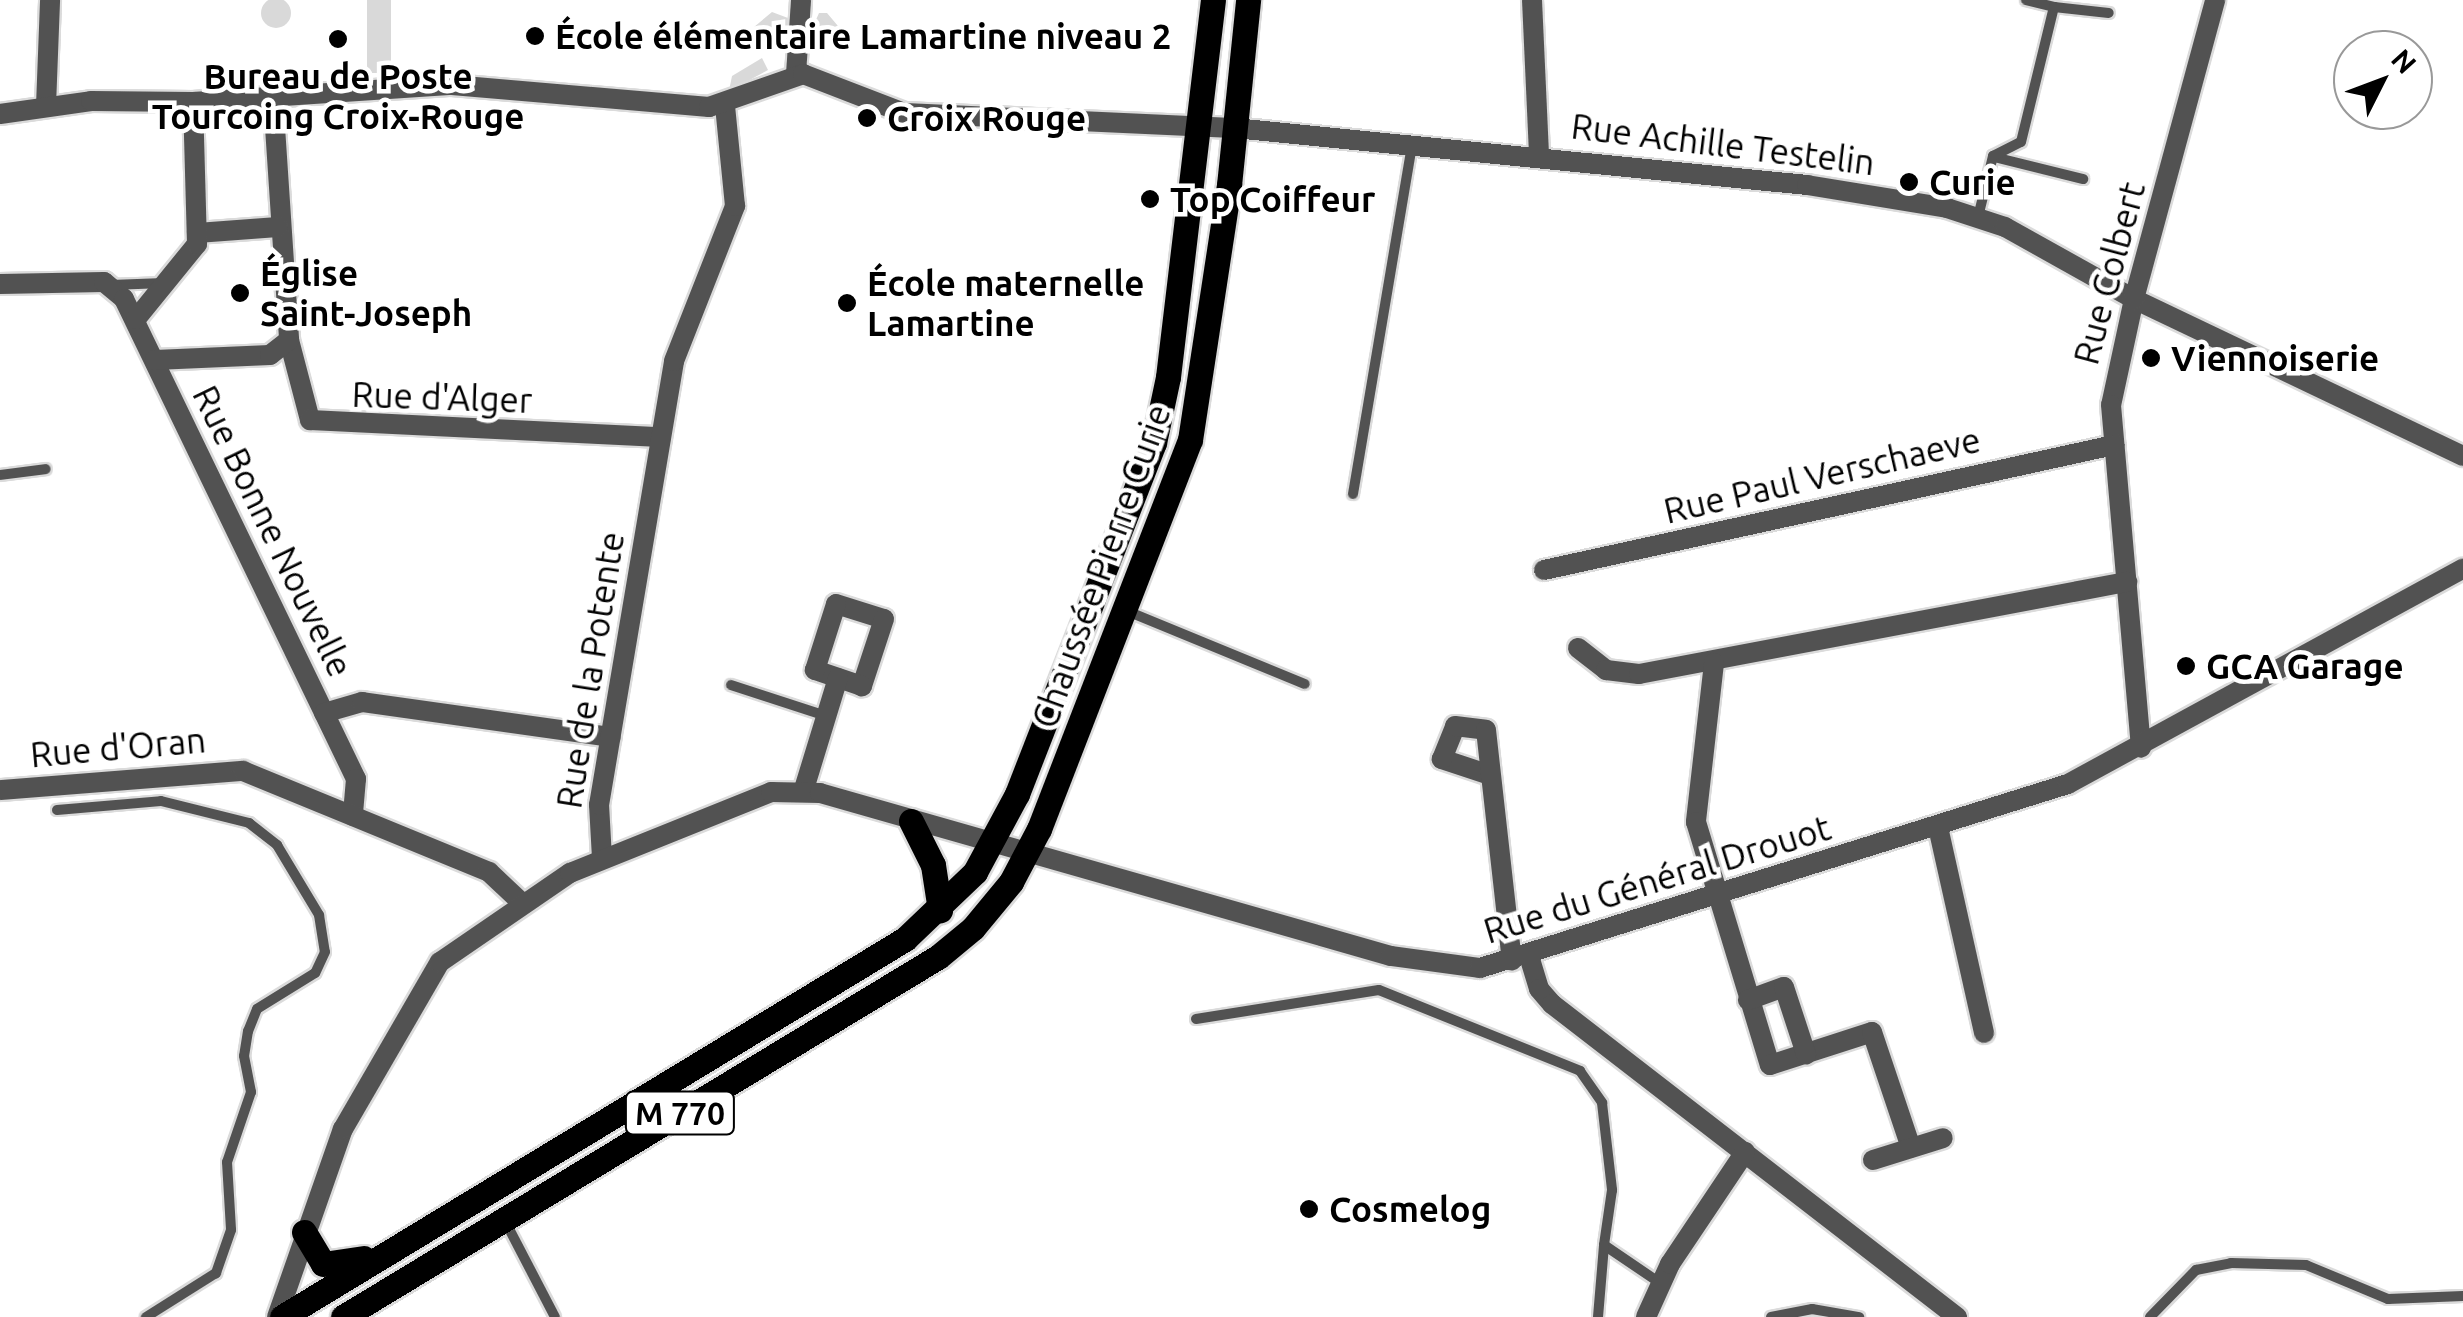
<!DOCTYPE html>
<html>
<head>
<meta charset="utf-8">
<style>
	body { margin:0 }
	#map { position:relative; width:2463px; height:1317px; overflow:hidden; background:#fff; font-family:Ubuntu,sans-serif }
	div>[style] { position:absolute }
	.green>* { inset:0; background:#d9d9d9; transform-origin:0 0 }
	.round { border-radius:50% }
	.roads { filter:drop-shadow(2px 0 #dbdbdb) drop-shadow(-2px 0 #dbdbdb) drop-shadow(0 2px #dbdbdb) drop-shadow(0 -2px #dbdbdb) }
	.service>* { height:10px; margin:-5px; padding:0 5px; transform-origin:5px; border-radius:5px; background:#525252 }
	.minor>* { height:20px; margin:-10px; padding:0 10px; transform-origin:10px; border-radius:10px; background:#525252 }
	.tertiary>* { height:20px; margin:-10px; padding:0 10px; transform-origin:10px; border-radius:10px; background:#525252 }
	.primary>* { height:25px; margin:-12.5px; padding:0 12.5px; transform-origin:12.5px; border-radius:12.5px; background:#000 }
	.dots>* { width:28px; height:28px; translate:-50% -50%; box-sizing:border-box; border:5px solid #fff; border-radius:50% }
	span { translate:-50% -50%; white-space:nowrap; text-align:center; line-height:1.15; -webkit-text-stroke:9px #fff; paint-order:stroke }
	.shield-label span { padding:2px 8px; background:#fff; border:2px solid; border-radius:8px; -webkit-text-stroke-width:0 }
	.shield-label { font-size:32px; color:#000; font-weight:700 }
	.poi-label { font-size:35px; color:#000; font-weight:700 }
	.left { translate:0 -50%; text-align:left }
	.street-label { font-size:35px; color:#000 }
	.north { position:absolute; left:2333px; top:30px; width:100px; height:100px; box-sizing:border-box; background:#fff; border:2px solid #999; border-radius:50%; rotate:48deg; font-size:28px; font-weight:700; line-height:40px; text-align:center; color:#000 }
	.north::after { content:''; display:block; margin:auto; width:35px; height:45px; background:#000; clip-path:polygon(50% 0,100% 100%,50% 72%,0 100%) }
</style>
</head>
<body>
<div id="map">
	<div class="green">
		<i class="round" style="left:261px;top:-2px;width:30px;height:30px"></i>
		<i style="left:367px;top:0;width:24px;height:73px"></i>
		<i style="clip-path:polygon(772px 12px,788px 18px,788px 31px,780px 36px,775px 29px,748px 46px,742px 37px)"></i>
		<i style="clip-path:polygon(819px 13px,827px 13px,849px 39px,822px 26px,818px 34px,811px 31px)"></i>
		<i style="clip-path:polygon(762px 58px,768px 70px,729px 91px,732px 76px)"></i>
	</div>
	<div class="roads">
		<div class="service">
			<i style="left:2026px;top:0;width:29px;rotate:14deg"></i>
			<i style="left:1994px;top:157px;width:92px;rotate:13.9deg"></i>
			<i style="left:1978px;top:217px;width:63px;rotate:-76.2deg"></i>
			<i style="left:1993px;top:156px;width:31px;rotate:-27deg"></i>
			<i style="left:2021px;top:142px;width:139px;rotate:-76.3deg"></i>
			<i style="left:2054px;top:7px;width:55px;rotate:6.2deg"></i>
			<i style="left:111px;top:285px;width:53px;rotate:-2.2deg"></i>
			<i style="left:0;top:475px;width:46px;rotate:-7.4deg"></i>
			<i style="left:1353px;top:494px;width:355px;rotate:-80.4deg"></i>
			<i style="left:1127px;top:611px;width:192px;rotate:22.3deg"></i>
			<i style="left:731px;top:685px;width:100px;rotate:18.1deg"></i>
			<i style="left:57px;top:810px;width:104px;rotate:-4.9deg"></i>
			<i style="left:161px;top:801px;width:91px;rotate:14deg"></i>
			<i style="left:249px;top:823px;width:36px;rotate:38deg"></i>
			<i style="left:277px;top:845px;width:82px;rotate:59deg"></i>
			<i style="left:319px;top:915px;width:37px;rotate:81deg"></i>
			<i style="left:325px;top:952px;width:23px;rotate:115deg"></i>
			<i style="left:315px;top:973px;width:68px;rotate:148.2deg"></i>
			<i style="left:257px;top:1009px;width:24px;rotate:112deg"></i>
			<i style="left:248px;top:1031px;width:25px;rotate:99deg"></i>
			<i style="left:244px;top:1056px;width:37px;rotate:79deg"></i>
			<i style="left:251px;top:1092px;width:74px;rotate:108.9deg"></i>
			<i style="left:227px;top:1162px;width:68px;rotate:86.6deg"></i>
			<i style="left:231px;top:1230px;width:46px;rotate:109.2deg"></i>
			<i style="left:216px;top:1273px;width:83px;rotate:147.8deg"></i>
			<i style="left:1196px;top:1019px;width:185px;rotate:-9deg"></i>
			<i style="left:1379px;top:990px;width:217px;rotate:21.9deg"></i>
			<i style="left:1580px;top:1071px;width:39px;rotate:55deg"></i>
			<i style="left:1602px;top:1103px;width:88px;rotate:83.4deg"></i>
			<i style="left:1612px;top:1190px;width:56px;rotate:98.3deg"></i>
			<i style="left:1604px;top:1245px;width:68px;rotate:34.2deg"></i>
			<i style="left:505px;top:1221px;width:108px;rotate:62.5deg"></i>
			<i style="left:1598px;top:1317px;width:72px;rotate:-85.2deg"></i>
			<i style="left:1771px;top:1317px;width:42px;rotate:-11deg"></i>
			<i style="left:1812px;top:1309px;width:48px;rotate:9.7deg"></i>
			<i style="left:2150px;top:1317px;width:66px;rotate:-45.6deg"></i>
			<i style="left:2196px;top:1270px;width:36px;rotate:-11deg"></i>
			<i style="left:2231px;top:1263px;width:75px;rotate:1.5deg"></i>
			<i style="left:2306px;top:1265px;width:89px;rotate:22.5deg"></i>
			<i style="left:2388px;top:1299px;width:75px;rotate:-2.3deg"></i>
		</div>
		<div class="minor">
			<i style="left:1532px;top:0;width:156px;rotate:87.4deg"></i>
			<i style="left:796px;top:74px;width:74px;rotate:-86.1deg"></i>
			<i style="left:273px;top:97px;width:244px;rotate:86.2deg"></i>
			<i style="left:289px;top:340px;width:83px;rotate:75.3deg"></i>
			<i style="left:310px;top:420px;width:351px;rotate:2.8deg"></i>
			<i style="left:46px;top:106px;width:106px;rotate:-87.8deg"></i>
			<i style="left:197px;top:233px;width:81px;rotate:-4.2deg"></i>
			<i style="left:0;top:284px;width:104px;rotate:-1.1deg"></i>
			<i style="left:104px;top:282px;width:26px;rotate:40deg"></i>
			<i style="left:124px;top:299px;width:533px;rotate:64.2deg"></i>
			<i style="left:356px;top:779px;width:37px;rotate:95deg"></i>
			<i style="left:2134px;top:299px;width:108px;rotate:102.2deg"></i>
			<i style="left:2111px;top:405px;width:344px;rotate:85deg"></i>
			<i style="left:136px;top:319px;width:97px;rotate:-50.9deg"></i>
			<i style="left:197px;top:244px;width:142px;rotate:-91.6deg"></i>
			<i style="left:155px;top:360px;width:115px;rotate:-2.5deg"></i>
			<i style="left:270px;top:355px;width:24px;rotate:-38deg"></i>
			<i style="left:1544px;top:570px;width:584px;rotate:-12.37deg"></i>
			<i style="left:836px;top:604px;width:50px;rotate:17.4deg"></i>
			<i style="left:884px;top:619px;width:71px;rotate:108.2deg"></i>
			<i style="left:862px;top:686px;width:50px;rotate:-161.2deg"></i>
			<i style="left:815px;top:670px;width:69px;rotate:-72.3deg"></i>
			<i style="left:1578px;top:648px;width:36px;rotate:38deg"></i>
			<i style="left:1606px;top:670px;width:33px;rotate:7deg"></i>
			<i style="left:1639px;top:674px;width:497px;rotate:-10.7deg"></i>
			<i style="left:1714px;top:663px;width:160px;rotate:96.5deg"></i>
			<i style="left:1696px;top:822px;width:254px;rotate:73.1deg"></i>
			<i style="left:1770px;top:1065px;width:107px;rotate:-17.9deg"></i>
			<i style="left:1872px;top:1032px;width:122px;rotate:71.4deg"></i>
			<i style="left:324px;top:713px;width:40px;rotate:-16deg"></i>
			<i style="left:362px;top:702px;width:251px;rotate:8deg"></i>
			<i style="left:1490px;top:775px;width:51px;rotate:-161.6deg"></i>
			<i style="left:1442px;top:759px;width:35px;rotate:-68deg"></i>
			<i style="left:1455px;top:726px;width:31px;rotate:7deg"></i>
			<i style="left:1486px;top:730px;width:232px;rotate:83.6deg"></i>
			<i style="left:804px;top:789px;width:116px;rotate:-73deg"></i>
			<i style="left:0;top:790px;width:244px;rotate:-4.5deg"></i>
			<i style="left:243px;top:771px;width:266px;rotate:22.3deg"></i>
			<i style="left:489px;top:872px;width:44px;rotate:43.2deg"></i>
			<i style="left:1938px;top:827px;width:211px;rotate:77.4deg"></i>
			<i style="left:602px;top:858px;width:53px;rotate:-93.2deg"></i>
			<i style="left:599px;top:805px;width:450px;rotate:-80.4deg"></i>
			<i style="left:674px;top:361px;width:167px;rotate:-68.5deg"></i>
			<i style="left:735px;top:206px;width:101px;rotate:-95.7deg"></i>
			<i style="left:1529px;top:956px;width:34px;rotate:73deg"></i>
			<i style="left:1539px;top:989px;width:20px;rotate:49deg"></i>
			<i style="left:1552px;top:1004px;width:512px;rotate:37.7deg"></i>
			<i style="left:1748px;top:1000px;width:38px;rotate:-20deg"></i>
			<i style="left:1784px;top:987px;width:71px;rotate:71.8deg"></i>
			<i style="left:1873px;top:1160px;width:73px;rotate:-17.4deg"></i>
			<i style="left:277px;top:1317px;width:199px;rotate:-70.7deg"></i>
			<i style="left:343px;top:1129px;width:193px;rotate:-59.9deg"></i>
			<i style="left:440px;top:962px;width:158px;rotate:-34.4deg"></i>
			<i style="left:570px;top:873px;width:217px;rotate:-21.9deg"></i>
			<i style="left:771px;top:792px;width:49px;rotate:1.2deg"></i>
			<i style="left:820px;top:793px;width:594px;rotate:15.93deg"></i>
			<i style="left:1391px;top:956px;width:90px;rotate:7.7deg"></i>
			<i style="left:1480px;top:968px;width:616px;rotate:-17.38deg"></i>
			<i style="left:2068px;top:784px;width:450px;rotate:-28.6deg"></i>
			<i style="left:1646px;top:1317px;width:58px;rotate:-65.6deg"></i>
			<i style="left:1670px;top:1264px;width:135px;rotate:-56.2deg"></i>
		</div>
		<div class="tertiary">
			<i style="left:0;top:114px;width:92px;rotate:-8.1deg"></i>
			<i style="left:91px;top:101px;width:102px;rotate:0.6deg"></i>
			<i style="left:193px;top:102px;width:260px;rotate:-3.8deg"></i>
			<i style="left:452px;top:85px;width:258px;rotate:4.9deg"></i>
			<i style="left:709px;top:107px;width:100px;rotate:-19.3deg"></i>
			<i style="left:803px;top:74px;width:108px;rotate:21.1deg"></i>
			<i style="left:904px;top:113px;width:330px;rotate:2.6deg"></i>
			<i style="left:1234px;top:128px;width:576px;rotate:5.68deg"></i>
			<i style="left:1807px;top:185px;width:142px;rotate:9.3deg"></i>
			<i style="left:1947px;top:208px;width:61px;rotate:18.1deg"></i>
			<i style="left:2005px;top:227px;width:148px;rotate:29.2deg"></i>
			<i style="left:2134px;top:299px;width:365px;rotate:25.5deg"></i>
			<i style="left:2134px;top:299px;width:310px;rotate:-74.8deg"></i>
		</div>
		<div class="primary">
			<i style="left:911px;top:821px;width:49px;rotate:63.4deg"></i>
			<i style="left:933px;top:865px;width:46px;rotate:81.2deg"></i>
			<i style="left:304px;top:1232px;width:37px;rotate:59deg"></i>
			<i style="left:323px;top:1264px;width:41px;rotate:-8.3deg"></i>
			<i style="left:282px;top:1317px;width:729px;rotate:-31.25deg"></i>
			<i style="left:905px;top:939px;width:97px;rotate:-43.7deg"></i>
			<i style="left:975px;top:872px;width:89px;rotate:-61.7deg"></i>
			<i style="left:1017px;top:794px;width:377px;rotate:-68.7deg"></i>
			<i style="left:1154px;top:443px;width:67px;rotate:-78deg"></i>
			<i style="left:1168px;top:377px;width:380px;rotate:-83.2deg"></i>
			<i style="left:343px;top:1317px;width:695px;rotate:-31.18deg"></i>
			<i style="left:938px;top:957px;width:45px;rotate:-39.6deg"></i>
			<i style="left:973px;top:928px;width:60px;rotate:-50.4deg"></i>
			<i style="left:1011px;top:882px;width:60px;rotate:-62.2deg"></i>
			<i style="left:1039px;top:829px;width:417px;rotate:-68.8deg"></i>
			<i style="left:1190px;top:440px;width:258px;rotate:-81.3deg"></i>
			<i style="left:1229px;top:185px;width:186px;rotate:-84.1deg"></i>
		</div>
	</div>
	<div class="dots">
		<i style="left:535px;top:36px;background:#000"></i>
		<i style="left:338px;top:39px;background:#000"></i>
		<i style="left:867px;top:118px;background:#000"></i>
		<i style="left:1909px;top:182px;background:#000"></i>
		<i style="left:1150px;top:199px;background:#000"></i>
		<i style="left:240px;top:293px;background:#000"></i>
		<i style="left:847px;top:303px;background:#000"></i>
		<i style="left:2151px;top:358px;background:#000"></i>
		<i style="left:2186px;top:666px;background:#000"></i>
		<i style="left:1309px;top:1209px;background:#000"></i>
	</div>
	<div class="shield-label">
		<span style="left:680px;top:1113px">M 770</span>
	</div>
	<div class="poi-label">
		<span class="left" style="left:555px;top:36px">École élémentaire Lamartine niveau 2</span>
		<span style="left:338px;top:96px">Bureau de Poste<br>Tourcoing Croix-Rouge</span>
		<span class="left" style="left:887px;top:118px">Croix Rouge</span>
		<span class="left" style="left:1929px;top:182px">Curie</span>
		<span class="left" style="left:1170px;top:199px">Top Coiffeur</span>
		<span class="left" style="left:260px;top:293px">Église<br>Saint-Joseph</span>
		<span class="left" style="left:867px;top:303px">École maternelle<br>Lamartine</span>
		<span class="left" style="left:2171px;top:358px">Viennoiserie</span>
		<span class="left" style="left:2206px;top:666px">GCA Garage</span>
		<span class="left" style="left:1329px;top:1209px">Cosmelog</span>
	</div>
	<div class="street-label">
		<span style="left:1723px;top:144px;rotate:7deg">Rue Achille Testelin</span>
		<span style="left:2109px;top:273px;rotate:-75deg">Rue Colbert</span>
		<span style="left:442px;top:397px;rotate:2deg">Rue d'Alger</span>
		<span style="left:1822px;top:475px;rotate:-13deg">Rue Paul Verschaeve</span>
		<span style="left:273px;top:531px;rotate:64deg">Rue Bonne Nouvelle</span>
		<span style="left:1101px;top:566px;rotate:-70deg">Chaussée Pierre Curie</span>
		<span style="left:590px;top:670px;rotate:-81deg">Rue de la Potente</span>
		<span style="left:118px;top:747px;rotate:-5deg">Rue d'Oran</span>
		<span style="left:1657px;top:879px;rotate:-17deg">Rue du Général Drouot</span>
	</div>
	<div class="north">N</div>
</div>
</body>
</html>
